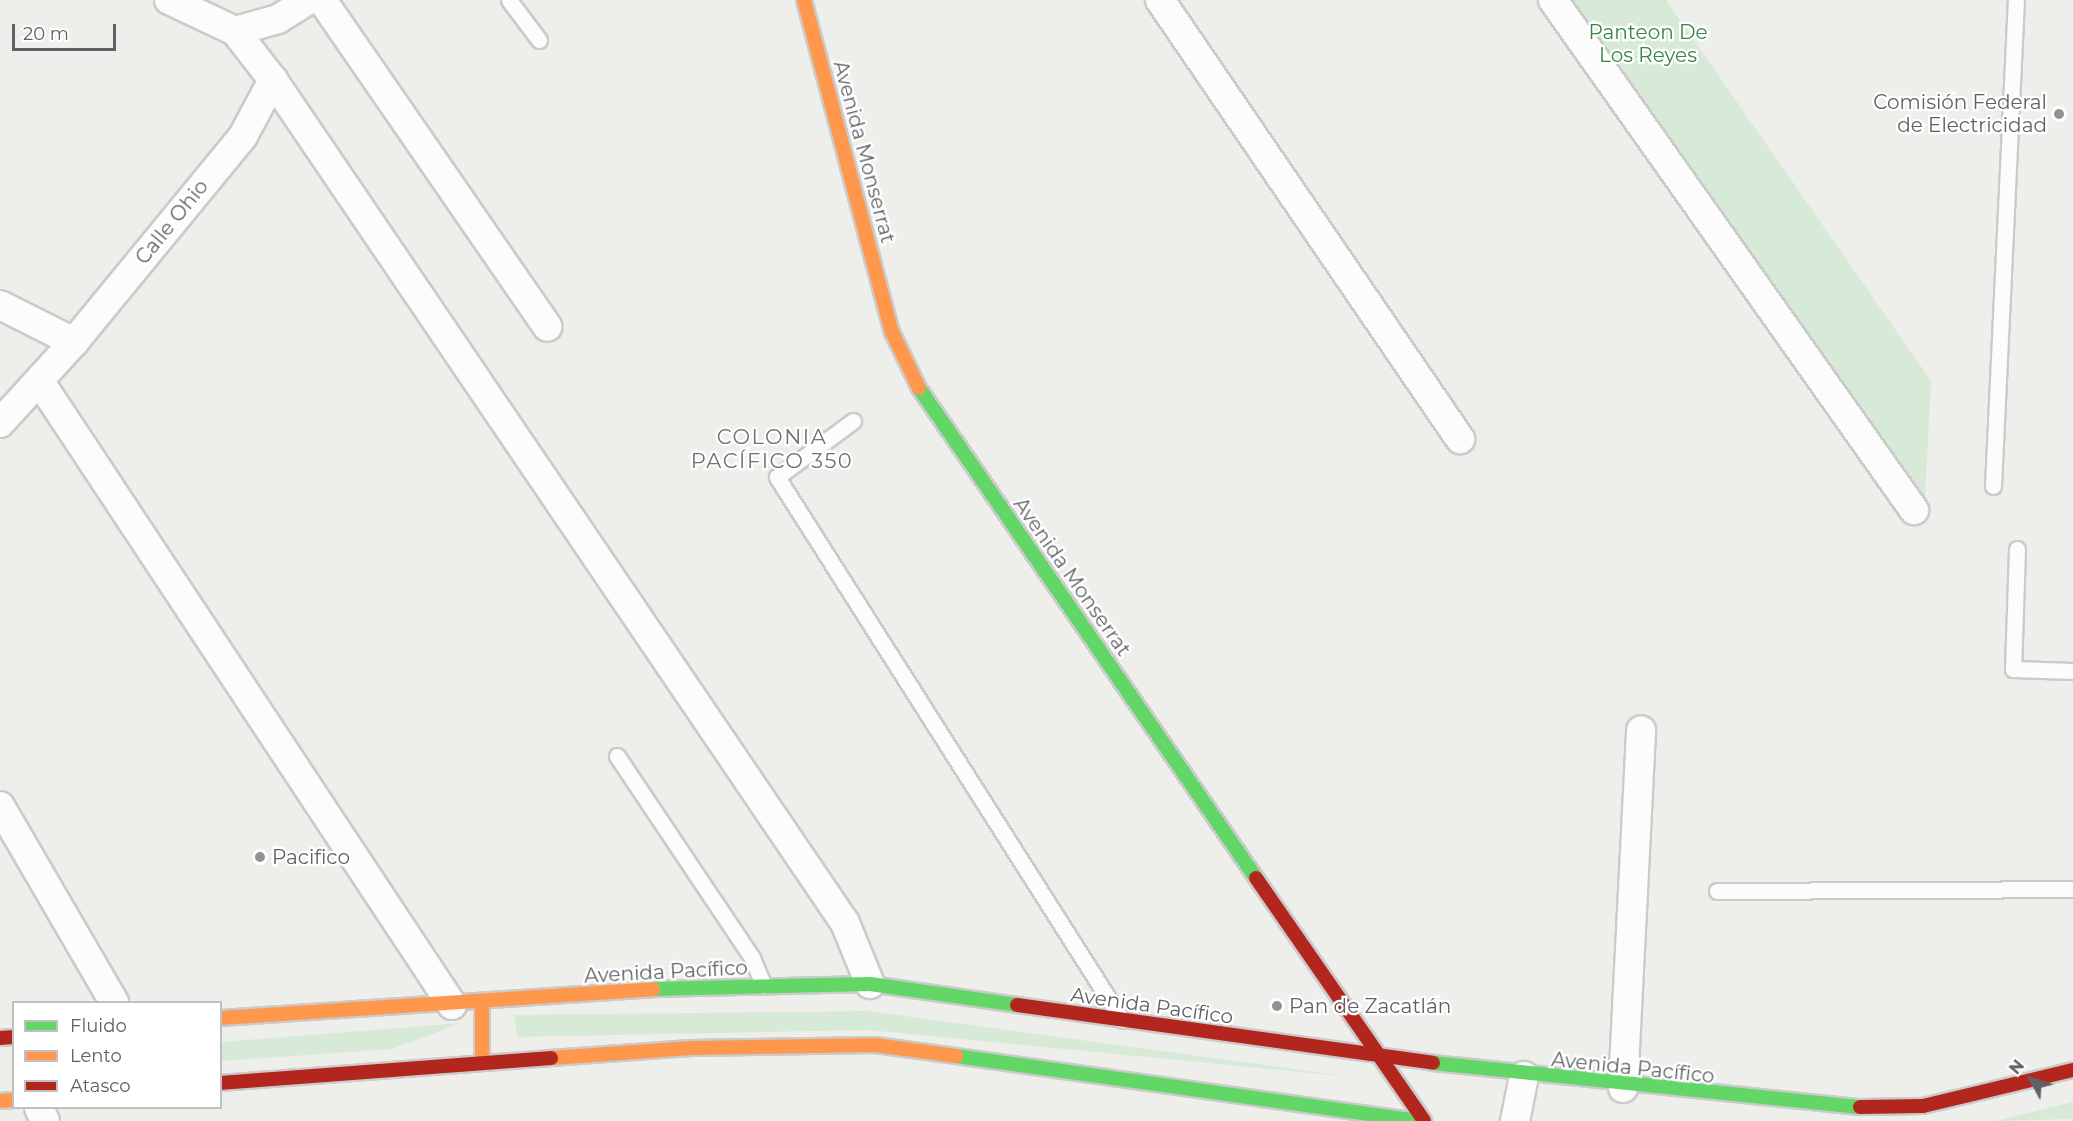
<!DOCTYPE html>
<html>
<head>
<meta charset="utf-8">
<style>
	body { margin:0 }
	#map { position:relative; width:2073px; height:1121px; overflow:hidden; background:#eeeeea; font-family:Montserrat,sans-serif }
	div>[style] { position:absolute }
	.green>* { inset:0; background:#d7ead8 }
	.roads { filter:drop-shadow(2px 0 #cbcbcc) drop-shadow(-2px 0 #cbcbcc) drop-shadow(0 2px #cbcbcc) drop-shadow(0 -2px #cbcbcc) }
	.lane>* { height:15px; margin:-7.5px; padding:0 7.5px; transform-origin:7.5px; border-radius:7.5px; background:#fcfcfc }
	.street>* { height:28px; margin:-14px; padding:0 14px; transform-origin:14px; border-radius:14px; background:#fcfcfc }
	.fast>* { height:14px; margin:-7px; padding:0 7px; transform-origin:7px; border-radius:7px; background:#63d668 }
	.slow>* { height:14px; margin:-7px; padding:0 7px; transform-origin:7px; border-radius:7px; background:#ff974d }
	.jam>* { height:14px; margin:-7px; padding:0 7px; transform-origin:7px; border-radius:7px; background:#b3261e }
	.dots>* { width:16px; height:16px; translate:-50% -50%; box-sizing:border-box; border:3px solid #fff; border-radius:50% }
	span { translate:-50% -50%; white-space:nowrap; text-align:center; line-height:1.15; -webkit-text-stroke:4.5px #fff; paint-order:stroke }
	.park-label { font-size:20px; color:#388546 }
	.poi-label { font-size:20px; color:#5f6167 }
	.right { translate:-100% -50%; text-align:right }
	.left { translate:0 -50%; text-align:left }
	.street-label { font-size:20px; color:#5f6167 }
	.neighbourhood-label { font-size:21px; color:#707379; letter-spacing:1.5px }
	.legend { position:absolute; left:12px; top:1001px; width:210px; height:108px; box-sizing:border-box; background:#fff; border:2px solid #bfc0c2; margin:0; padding:8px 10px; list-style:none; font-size:18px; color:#5f6167 }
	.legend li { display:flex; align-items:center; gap:12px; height:30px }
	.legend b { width:30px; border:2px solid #bfc0c2 }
	.north { position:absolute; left:2001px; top:1049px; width:60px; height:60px; -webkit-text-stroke:4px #fff; paint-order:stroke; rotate:310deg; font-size:16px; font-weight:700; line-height:24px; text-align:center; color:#5f6167 }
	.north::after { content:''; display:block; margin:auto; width:21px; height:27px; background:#5f6167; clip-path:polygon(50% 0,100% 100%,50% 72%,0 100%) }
	.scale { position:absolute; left:12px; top:24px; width:104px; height:27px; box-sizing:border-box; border:3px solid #5f6167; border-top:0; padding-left:8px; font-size:18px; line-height:21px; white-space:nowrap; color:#5f6167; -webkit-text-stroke:4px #fff; paint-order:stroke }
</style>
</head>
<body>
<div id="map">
	<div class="green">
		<i style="clip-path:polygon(1571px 0,1666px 0,1931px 381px,1925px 498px)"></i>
		<i style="clip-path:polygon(868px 1011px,1352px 1077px,868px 1030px,517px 1037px,514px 1015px)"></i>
		<i style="clip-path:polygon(461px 1023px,392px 1049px,221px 1061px,221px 1042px)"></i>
		<i style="clip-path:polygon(2073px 1102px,2073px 1119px,1995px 1121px)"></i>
	</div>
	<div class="roads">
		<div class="lane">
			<i style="left:509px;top:0;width:50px;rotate:53.1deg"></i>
			<i style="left:853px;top:421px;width:94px;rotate:143.6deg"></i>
			<i style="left:777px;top:477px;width:643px;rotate:57.57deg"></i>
			<i style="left:1993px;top:486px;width:487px;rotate:-87.3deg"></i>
			<i style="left:2017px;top:549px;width:120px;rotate:91.9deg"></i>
			<i style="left:2013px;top:669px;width:60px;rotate:1.9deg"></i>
			<i style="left:617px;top:756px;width:243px;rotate:56.2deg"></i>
			<i style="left:752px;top:958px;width:30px;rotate:67deg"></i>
			<i style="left:1717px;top:891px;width:356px;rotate:-0.3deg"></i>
		</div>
		<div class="street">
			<i style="left:322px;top:0;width:397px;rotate:55.4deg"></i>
			<i style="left:1160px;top:0;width:532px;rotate:55.65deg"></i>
			<i style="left:1553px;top:0;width:625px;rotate:54.71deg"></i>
			<i style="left:235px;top:31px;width:45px;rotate:-15.6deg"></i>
			<i style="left:278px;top:19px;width:36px;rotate:-32deg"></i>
			<i style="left:273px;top:80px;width:1019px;rotate:55.84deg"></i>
			<i style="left:845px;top:923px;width:66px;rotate:67.7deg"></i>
			<i style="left:0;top:305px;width:83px;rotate:26.6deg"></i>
			<i style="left:40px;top:382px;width:747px;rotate:56.52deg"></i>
			<i style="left:0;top:423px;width:110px;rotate:-47.6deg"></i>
			<i style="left:74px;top:342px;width:266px;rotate:-50.6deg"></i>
			<i style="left:243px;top:136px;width:64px;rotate:-61.8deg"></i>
			<i style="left:273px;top:80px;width:62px;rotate:-127.8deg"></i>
			<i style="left:235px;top:31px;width:73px;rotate:-154.8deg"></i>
			<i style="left:0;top:806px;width:227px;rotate:59.8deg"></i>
			<i style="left:1623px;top:1088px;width:358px;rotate:-87.1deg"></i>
			<i style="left:39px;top:1108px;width:14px;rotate:65deg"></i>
			<i style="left:1515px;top:1121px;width:46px;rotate:-78.7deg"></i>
		</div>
		<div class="fast">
			<i style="left:919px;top:388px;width:595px;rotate:55.48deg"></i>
			<i style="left:653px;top:989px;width:217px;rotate:-1.3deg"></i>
			<i style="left:870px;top:984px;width:148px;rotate:8.1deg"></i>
			<i style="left:956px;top:1056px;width:468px;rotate:8deg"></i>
			<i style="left:1433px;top:1063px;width:429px;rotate:5.9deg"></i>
		</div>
		<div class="slow">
			<i style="left:804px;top:0;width:343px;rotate:75.2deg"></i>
			<i style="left:892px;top:332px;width:62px;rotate:64.3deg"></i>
			<i style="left:482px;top:1003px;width:58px;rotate:90deg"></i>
			<i style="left:220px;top:1018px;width:434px;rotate:-3.8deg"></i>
			<i style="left:551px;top:1058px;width:140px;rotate:-4.1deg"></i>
			<i style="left:691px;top:1048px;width:184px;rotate:-0.9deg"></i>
			<i style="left:875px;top:1045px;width:82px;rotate:7.7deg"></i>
			<i style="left:0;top:1101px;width:14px;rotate:-4deg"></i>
		</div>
		<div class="jam">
			<i style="left:1256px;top:878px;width:295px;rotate:55.3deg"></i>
			<i style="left:1017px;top:1005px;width:420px;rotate:7.9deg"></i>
			<i style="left:0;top:1038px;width:14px;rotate:-4deg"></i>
			<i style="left:220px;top:1083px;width:332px;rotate:-4.3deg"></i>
			<i style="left:1860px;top:1107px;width:63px;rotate:-0.9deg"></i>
			<i style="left:1923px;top:1106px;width:154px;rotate:-13.5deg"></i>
		</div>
	</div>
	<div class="dots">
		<i style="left:2059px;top:114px;background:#919295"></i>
		<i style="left:260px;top:857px;background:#919295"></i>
		<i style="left:1277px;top:1006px;background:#919295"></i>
	</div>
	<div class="park-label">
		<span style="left:1648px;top:44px">Panteon De<br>Los Reyes</span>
	</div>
	<div class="poi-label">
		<span class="right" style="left:2047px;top:114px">Comisión Federal<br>de Electricidad</span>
		<span class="left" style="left:272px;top:857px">Pacifico</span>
		<span class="left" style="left:1289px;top:1006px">Pan de Zacatlán</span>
	</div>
	<div class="street-label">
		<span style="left:864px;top:152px;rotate:75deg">Avenida Monserrat</span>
		<span style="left:172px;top:222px;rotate:-51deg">Calle Ohio</span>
		<span style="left:1072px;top:577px;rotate:55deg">Avenida Monserrat</span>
		<span style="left:666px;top:972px;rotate:-3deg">Avenida Pacífico</span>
		<span style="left:1152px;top:1006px;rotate:8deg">Avenida Pacífico</span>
		<span style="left:1633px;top:1068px;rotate:6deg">Avenida Pacífico</span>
	</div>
	<div class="neighbourhood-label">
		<span style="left:772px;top:449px">COLONIA<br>PACÍFICO 350</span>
	</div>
	<ul class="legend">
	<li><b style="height:8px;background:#63d668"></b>Fluido</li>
	<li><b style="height:8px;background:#ff974d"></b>Lento</li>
	<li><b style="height:8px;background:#b3261e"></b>Atasco</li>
	</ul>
	<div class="north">N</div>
	<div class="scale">20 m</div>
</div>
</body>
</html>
